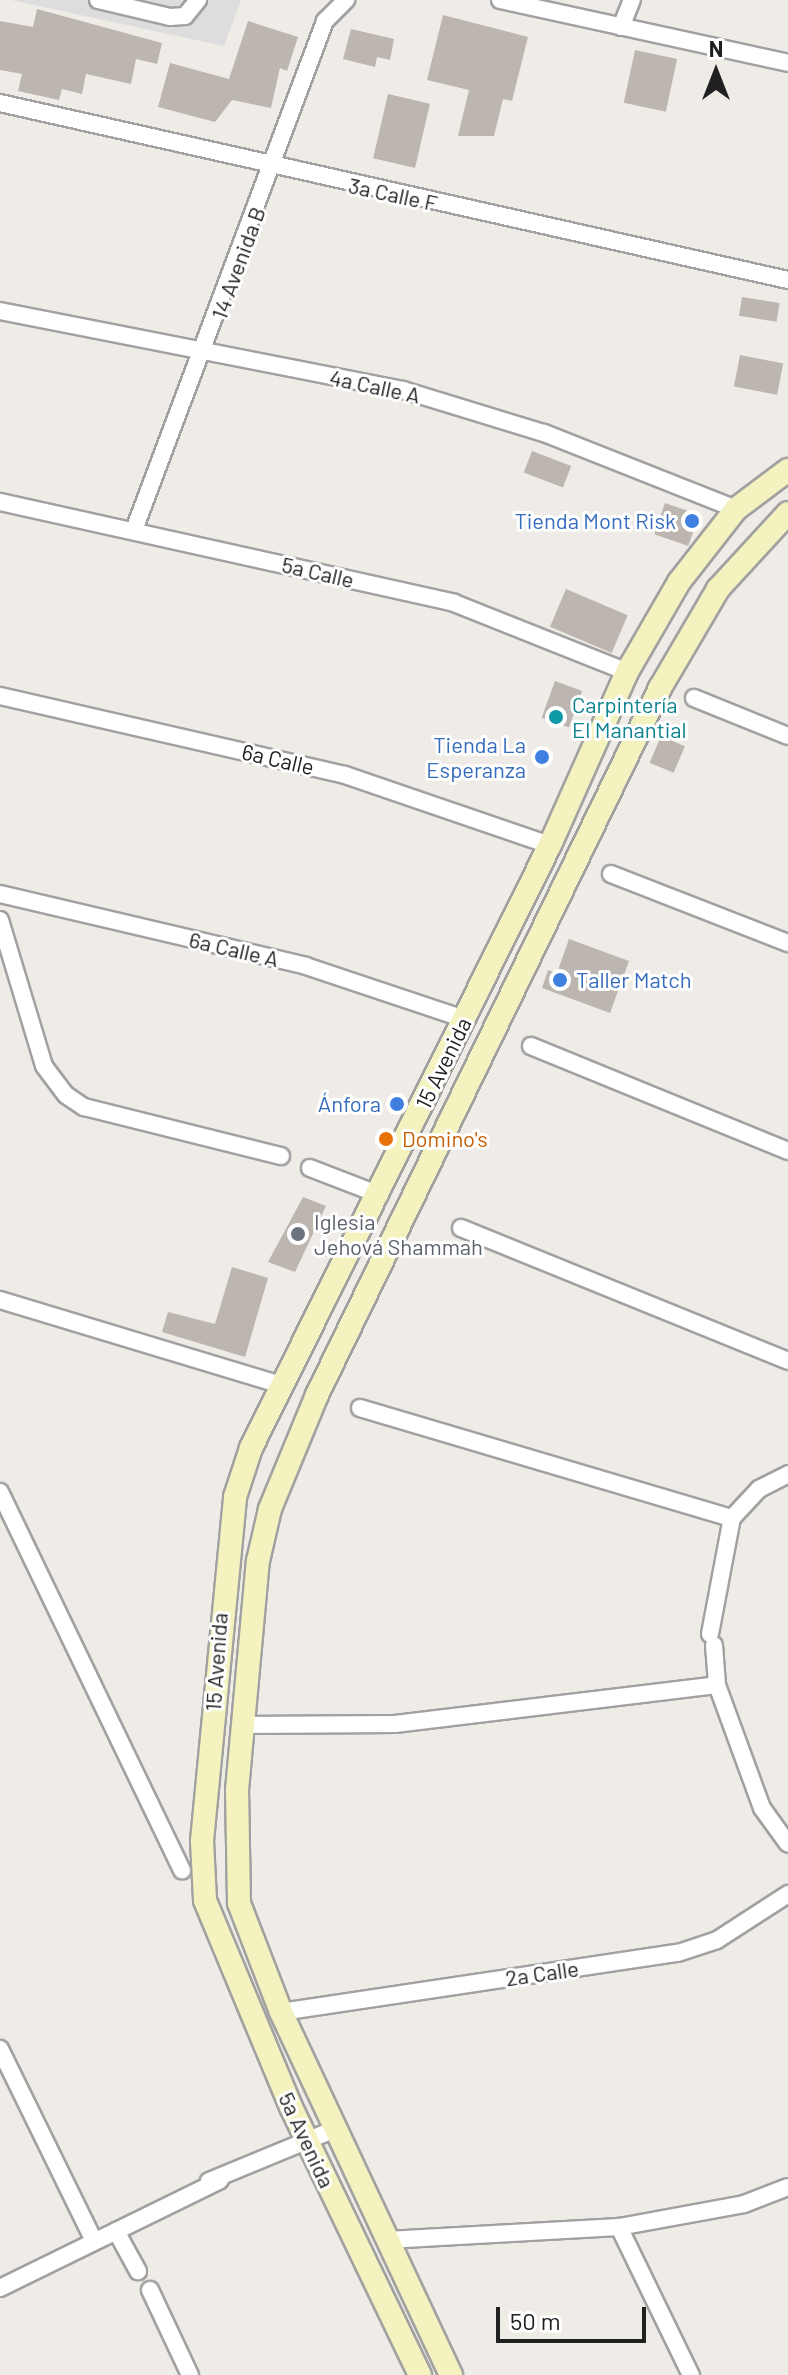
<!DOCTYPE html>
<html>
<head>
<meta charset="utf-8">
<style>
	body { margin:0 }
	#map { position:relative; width:788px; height:2375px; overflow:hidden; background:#efece7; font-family:Barlow,sans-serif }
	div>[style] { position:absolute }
	.residential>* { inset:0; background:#dedddd }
	.building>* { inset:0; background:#bcb5b0; transform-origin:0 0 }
	.roads { filter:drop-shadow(2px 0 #a1a1a1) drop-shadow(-2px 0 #a1a1a1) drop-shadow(0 2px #a1a1a1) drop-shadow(0 -2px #a1a1a1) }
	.street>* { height:16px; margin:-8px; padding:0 8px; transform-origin:8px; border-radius:8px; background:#fff }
	.secondary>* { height:22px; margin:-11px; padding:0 11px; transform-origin:11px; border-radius:11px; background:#f4f3c0 }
	.dots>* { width:22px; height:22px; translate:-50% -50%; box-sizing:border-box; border:4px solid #fff; border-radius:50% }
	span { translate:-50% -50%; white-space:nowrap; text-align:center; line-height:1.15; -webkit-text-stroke:6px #fff; paint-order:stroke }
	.street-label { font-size:22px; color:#202020 }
	.shop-label { font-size:22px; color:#366cbe }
	.right { translate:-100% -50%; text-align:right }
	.left { translate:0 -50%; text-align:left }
	.culture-label { font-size:22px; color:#0d838f }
	.food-label { font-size:22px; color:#c56008 }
	.worship-label { font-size:22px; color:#5b616d }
	.north { position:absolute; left:676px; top:32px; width:80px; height:80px; -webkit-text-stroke:6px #fff; paint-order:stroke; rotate:0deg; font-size:22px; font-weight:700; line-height:32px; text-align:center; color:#202020 }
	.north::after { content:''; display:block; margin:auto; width:28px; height:36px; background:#202020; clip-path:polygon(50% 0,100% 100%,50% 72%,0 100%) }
	.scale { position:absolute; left:496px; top:2307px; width:150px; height:36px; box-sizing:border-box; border:4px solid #202020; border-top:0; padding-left:10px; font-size:24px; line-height:28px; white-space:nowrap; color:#202020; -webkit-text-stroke:6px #fff; paint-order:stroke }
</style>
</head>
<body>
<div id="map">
	<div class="residential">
		<i style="clip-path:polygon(11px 0,241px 0,224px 46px)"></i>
	</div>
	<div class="building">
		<i style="clip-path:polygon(37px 9px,162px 43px,157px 64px,136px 59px,131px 84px,86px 74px,82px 94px,62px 89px,59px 100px,18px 91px,22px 74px,0 70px,0 21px,33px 27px)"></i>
		<i style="clip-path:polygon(443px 15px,528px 37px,512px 101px,503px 99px,494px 136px,458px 136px,469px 90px,427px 80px)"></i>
		<i style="clip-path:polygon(248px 21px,298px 37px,287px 71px,280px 68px,271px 108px,232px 100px,215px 122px,158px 107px,170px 63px,229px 79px)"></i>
		<i style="clip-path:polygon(351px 29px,394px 39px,390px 60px,377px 57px,375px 67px,343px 59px)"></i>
		<i style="left:635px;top:50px;width:43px;height:54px;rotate:12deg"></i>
		<i style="left:388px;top:94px;width:43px;height:66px;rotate:13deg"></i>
		<i style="left:742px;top:297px;width:38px;height:19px;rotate:9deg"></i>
		<i style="left:740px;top:355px;width:44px;height:32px;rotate:11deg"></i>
		<i style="left:532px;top:451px;width:42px;height:23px;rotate:21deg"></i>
		<i style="left:665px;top:503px;width:36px;height:33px;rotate:19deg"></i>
		<i style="left:566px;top:589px;width:67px;height:41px;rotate:23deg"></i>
		<i style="left:555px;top:681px;width:29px;height:39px;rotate:20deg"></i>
		<i style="left:661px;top:736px;width:26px;height:29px;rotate:23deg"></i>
		<i style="clip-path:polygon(569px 939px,629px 961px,610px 1013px,542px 988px,548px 970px,557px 973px)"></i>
		<i style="clip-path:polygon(303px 1197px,326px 1206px,295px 1272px,268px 1262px)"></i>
		<i style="clip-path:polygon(232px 1267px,268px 1278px,245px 1357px,162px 1332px,168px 1312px,215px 1324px)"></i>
	</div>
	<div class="roads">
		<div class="street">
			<i style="left:98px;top:0;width:74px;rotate:13.3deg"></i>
			<i style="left:170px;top:17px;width:15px;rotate:-4deg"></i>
			<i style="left:185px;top:16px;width:21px;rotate:-51deg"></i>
			<i style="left:500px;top:0;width:295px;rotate:12.3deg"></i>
			<i style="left:621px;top:27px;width:29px;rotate:-68deg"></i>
			<i style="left:0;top:103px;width:808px;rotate:12.66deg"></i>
			<i style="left:0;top:311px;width:411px;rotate:11.1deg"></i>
			<i style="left:403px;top:390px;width:147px;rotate:17deg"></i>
			<i style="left:544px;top:433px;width:206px;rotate:21.6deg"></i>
			<i style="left:0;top:502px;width:465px;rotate:12.5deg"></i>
			<i style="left:454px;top:603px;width:186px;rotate:21.7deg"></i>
			<i style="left:134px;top:530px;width:544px;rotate:-69.43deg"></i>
			<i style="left:325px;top:21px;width:30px;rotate:-45deg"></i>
			<i style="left:0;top:696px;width:354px;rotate:12.9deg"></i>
			<i style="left:345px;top:775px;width:217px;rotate:18.9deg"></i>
			<i style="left:694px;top:698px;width:101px;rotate:22deg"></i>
			<i style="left:611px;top:874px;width:190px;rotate:21.3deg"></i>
			<i style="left:0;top:894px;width:314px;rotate:13.2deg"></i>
			<i style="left:306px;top:966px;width:167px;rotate:18.5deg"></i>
			<i style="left:0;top:920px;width:152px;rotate:73.2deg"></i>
			<i style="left:44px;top:1066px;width:36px;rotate:53deg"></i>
			<i style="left:66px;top:1095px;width:22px;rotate:34deg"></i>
			<i style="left:84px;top:1107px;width:203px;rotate:14deg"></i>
			<i style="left:531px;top:1046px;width:278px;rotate:22.2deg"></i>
			<i style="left:310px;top:1168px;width:75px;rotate:21.1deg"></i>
			<i style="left:461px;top:1228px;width:353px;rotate:22.1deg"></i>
			<i style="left:0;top:1300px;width:294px;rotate:16.8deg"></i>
			<i style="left:360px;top:1408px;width:388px;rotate:16.5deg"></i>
			<i style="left:0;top:1492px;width:420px;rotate:64.3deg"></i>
			<i style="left:710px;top:1634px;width:118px;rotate:-79.3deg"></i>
			<i style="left:732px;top:1518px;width:40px;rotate:-47deg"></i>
			<i style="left:759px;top:1489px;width:33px;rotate:-27deg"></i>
			<i style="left:714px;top:1645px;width:40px;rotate:85.7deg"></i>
			<i style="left:717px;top:1685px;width:131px;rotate:69.9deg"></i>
			<i style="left:762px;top:1808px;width:44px;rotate:54.2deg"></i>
			<i style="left:241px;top:1725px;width:154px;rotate:-0.4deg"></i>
			<i style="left:395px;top:1724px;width:324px;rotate:-6.9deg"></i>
			<i style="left:281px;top:2012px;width:401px;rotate:-8.5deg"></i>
			<i style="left:678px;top:1953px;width:41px;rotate:-18.4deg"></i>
			<i style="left:717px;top:1940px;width:85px;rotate:-32.9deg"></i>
			<i style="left:0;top:2049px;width:214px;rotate:63.9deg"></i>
			<i style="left:209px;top:2181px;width:136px;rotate:-22.4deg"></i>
			<i style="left:619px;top:2227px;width:165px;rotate:64.1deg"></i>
			<i style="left:116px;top:2231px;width:46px;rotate:61.2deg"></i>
			<i style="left:387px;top:2240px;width:232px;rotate:-3.2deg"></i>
			<i style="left:619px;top:2227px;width:127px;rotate:-10.4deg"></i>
			<i style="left:744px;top:2204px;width:47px;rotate:-21.1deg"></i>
			<i style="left:0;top:2288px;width:245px;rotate:-26.1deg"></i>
			<i style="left:150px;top:2290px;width:94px;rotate:64.8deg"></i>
		</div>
		<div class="secondary">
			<i style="left:420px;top:2375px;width:297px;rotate:-115.7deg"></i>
			<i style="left:291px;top:2107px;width:224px;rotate:-112.6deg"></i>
			<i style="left:205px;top:1900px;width:59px;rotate:-92.9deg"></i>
			<i style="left:202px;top:1841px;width:346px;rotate:-84.5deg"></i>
			<i style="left:235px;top:1497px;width:52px;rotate:-71.9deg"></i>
			<i style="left:251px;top:1448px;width:673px;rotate:-63.63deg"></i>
			<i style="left:550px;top:845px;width:189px;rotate:-66deg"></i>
			<i style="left:627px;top:672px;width:104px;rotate:-60deg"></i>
			<i style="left:679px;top:582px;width:93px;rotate:-52deg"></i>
			<i style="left:736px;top:509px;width:65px;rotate:-36.9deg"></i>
			<i style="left:451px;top:2375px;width:401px;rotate:-115.1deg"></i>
			<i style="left:281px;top:2012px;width:117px;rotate:-111.1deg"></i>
			<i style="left:239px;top:1903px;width:113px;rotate:-91deg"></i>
			<i style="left:237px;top:1790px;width:230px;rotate:-84.8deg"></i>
			<i style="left:258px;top:1561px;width:53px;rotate:-77deg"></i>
			<i style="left:270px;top:1509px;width:123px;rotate:-67.6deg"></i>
			<i style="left:317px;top:1395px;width:786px;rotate:-64.12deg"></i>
			<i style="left:660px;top:688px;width:115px;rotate:-59.6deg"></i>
			<i style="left:718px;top:589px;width:103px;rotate:-47.4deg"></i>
		</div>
	</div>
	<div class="dots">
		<i style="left:692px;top:521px;background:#3f7fe0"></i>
		<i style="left:556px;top:717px;background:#0f9aa8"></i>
		<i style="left:542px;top:757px;background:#3f7fe0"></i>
		<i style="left:560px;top:980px;background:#3f7fe0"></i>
		<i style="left:397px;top:1104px;background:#3f7fe0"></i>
		<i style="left:386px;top:1139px;background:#e8710a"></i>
		<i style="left:298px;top:1234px;background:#6b7280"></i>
	</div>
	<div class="street-label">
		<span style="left:393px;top:194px;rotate:12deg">3a Calle F</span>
		<span style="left:238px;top:263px;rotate:-70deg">14 Avenida B</span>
		<span style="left:375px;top:386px;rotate:12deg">4a Calle A</span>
		<span style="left:318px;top:572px;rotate:13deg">5a Calle</span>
		<span style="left:278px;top:759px;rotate:13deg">6a Calle</span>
		<span style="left:234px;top:949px;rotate:13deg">6a Calle A</span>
		<span style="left:443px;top:1063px;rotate:-64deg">15 Avenida</span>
		<span style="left:216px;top:1662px;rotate:-86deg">15 Avenida</span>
		<span style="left:542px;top:1973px;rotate:-8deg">2a Calle</span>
		<span style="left:307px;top:2140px;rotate:65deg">5a Avenida</span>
	</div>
	<div class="shop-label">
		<span class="right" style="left:676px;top:521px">Tienda Mont Risk</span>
		<span class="right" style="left:526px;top:757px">Tienda La<br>Esperanza</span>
		<span class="left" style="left:576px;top:980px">Taller Match</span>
		<span class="right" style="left:381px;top:1104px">Ánfora</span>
	</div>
	<div class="culture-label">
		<span class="left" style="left:572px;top:717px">Carpintería<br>El Manantial</span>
	</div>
	<div class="food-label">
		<span class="left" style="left:402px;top:1139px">Domino's</span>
	</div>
	<div class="worship-label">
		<span class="left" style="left:314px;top:1234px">Iglesia<br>Jehová Shammah</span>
	</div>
	<div class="north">N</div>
	<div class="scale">50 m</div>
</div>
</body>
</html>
